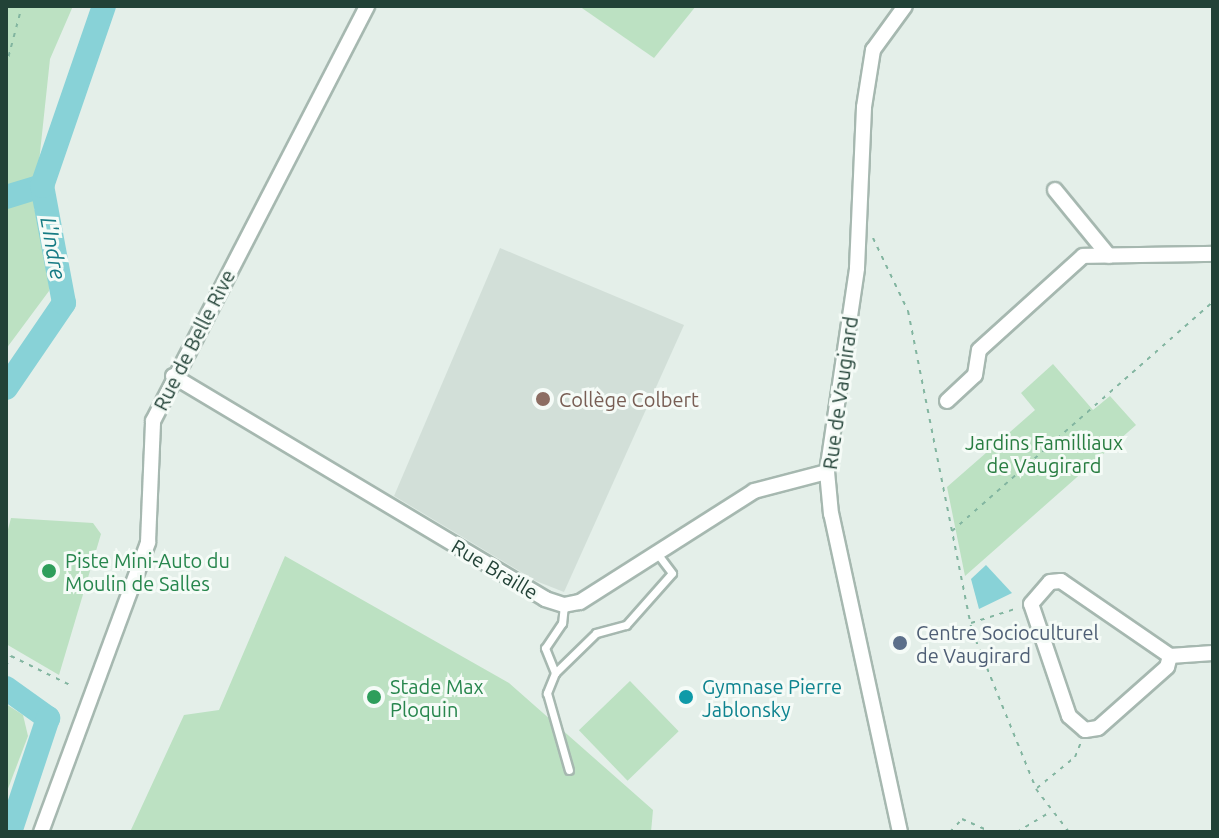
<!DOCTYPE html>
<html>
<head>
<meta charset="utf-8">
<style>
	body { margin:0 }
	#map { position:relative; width:1219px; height:838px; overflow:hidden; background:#e4efe9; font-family:Ubuntu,sans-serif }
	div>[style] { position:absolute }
	.built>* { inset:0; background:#d2dfd8 }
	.green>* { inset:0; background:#bce1c2; transform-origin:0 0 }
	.water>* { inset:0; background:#88d2d7 }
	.river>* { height:24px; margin:-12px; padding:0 12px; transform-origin:12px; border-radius:12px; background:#88d2d7 }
	.path>* { height:2px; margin-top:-1px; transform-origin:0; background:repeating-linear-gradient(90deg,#82b5a0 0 4px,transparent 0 10px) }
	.roads { filter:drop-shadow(2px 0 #a6b8b0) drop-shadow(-2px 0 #a6b8b0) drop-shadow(0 2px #a6b8b0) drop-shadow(0 -2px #a6b8b0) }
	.service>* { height:7px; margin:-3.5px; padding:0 3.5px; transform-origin:3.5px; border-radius:3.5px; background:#fff }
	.minor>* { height:14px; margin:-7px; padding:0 7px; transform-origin:7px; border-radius:7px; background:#fff }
	.dots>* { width:22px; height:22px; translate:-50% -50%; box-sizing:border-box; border:4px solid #f5fbf7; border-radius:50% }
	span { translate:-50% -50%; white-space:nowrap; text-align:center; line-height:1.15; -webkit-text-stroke:6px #f5fbf7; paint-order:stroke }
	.street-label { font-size:20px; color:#224237 }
	.education-label { font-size:20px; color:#785e54 }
	.left { translate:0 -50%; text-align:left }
	.park-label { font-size:20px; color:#287d41 }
	.leisure-label { font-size:20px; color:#27864d }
	.service-label { font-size:20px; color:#4e5e75 }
	.culture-label { font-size:20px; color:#0d838f }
	.water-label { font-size:22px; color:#167b84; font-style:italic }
	.frame { position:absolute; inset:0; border:8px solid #224237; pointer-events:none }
</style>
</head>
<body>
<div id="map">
	<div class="built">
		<i style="clip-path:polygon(500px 248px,684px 325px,564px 592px,536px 581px,394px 496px)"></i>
	</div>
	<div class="green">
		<i style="clip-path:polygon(6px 6px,73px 6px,50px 59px,34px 209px,48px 229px,49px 291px,6px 349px)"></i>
		<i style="clip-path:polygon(579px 6px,696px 6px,654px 58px)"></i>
		<i style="clip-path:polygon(1053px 364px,1093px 410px,1110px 396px,1136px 425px,965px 576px,947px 487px,1035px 410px,1021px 393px)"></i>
		<i style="clip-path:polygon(11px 518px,93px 523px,101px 534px,59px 675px,6px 644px,6px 537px)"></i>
		<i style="clip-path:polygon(285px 556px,509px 683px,653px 810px,651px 832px,130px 832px,184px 715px,219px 710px)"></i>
		<i style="left:630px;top:681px;width:70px;height:71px;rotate:46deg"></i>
		<i style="clip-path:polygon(6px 704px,23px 715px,28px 736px,6px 794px)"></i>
	</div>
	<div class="water">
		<i style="clip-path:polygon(986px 565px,1012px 593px,979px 609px,971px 579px)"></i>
	</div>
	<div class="river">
		<i style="left:6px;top:197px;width:38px;rotate:-17deg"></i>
		<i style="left:6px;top:388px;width:103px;rotate:-55.7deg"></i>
		<i style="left:64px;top:303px;width:119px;rotate:-100.6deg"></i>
		<i style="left:42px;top:186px;width:190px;rotate:-71deg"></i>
		<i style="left:6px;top:688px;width:52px;rotate:35.5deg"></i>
		<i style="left:48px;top:718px;width:120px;rotate:108.4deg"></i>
	</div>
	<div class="path">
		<i style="left:6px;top:66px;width:62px;rotate:-75.1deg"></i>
		<i style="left:873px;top:238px;width:81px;rotate:64.4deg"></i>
		<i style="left:908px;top:311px;width:326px;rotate:78.7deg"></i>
		<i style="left:972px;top:631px;width:170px;rotate:67.9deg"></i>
		<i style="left:1036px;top:789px;width:54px;rotate:52.5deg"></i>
		<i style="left:952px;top:531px;width:347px;rotate:-41.3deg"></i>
		<i style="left:971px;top:623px;width:49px;rotate:-17.7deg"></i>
		<i style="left:6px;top:666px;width:11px;rotate:-63deg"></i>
		<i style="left:11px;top:656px;width:66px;rotate:26.2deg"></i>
		<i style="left:1037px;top:788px;width:49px;rotate:-39.2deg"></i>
		<i style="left:1075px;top:757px;width:16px;rotate:-68deg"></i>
		<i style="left:950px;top:832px;width:18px;rotate:-47deg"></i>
		<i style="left:962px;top:819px;width:32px;rotate:24deg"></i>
		<i style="left:1017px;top:832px;width:39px;rotate:-31deg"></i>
	</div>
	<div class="roads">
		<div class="service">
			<i style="left:564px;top:605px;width:18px;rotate:96deg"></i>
			<i style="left:562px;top:623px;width:30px;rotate:124deg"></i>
			<i style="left:545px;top:648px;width:27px;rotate:68deg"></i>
			<i style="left:555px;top:673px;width:22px;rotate:112deg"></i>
			<i style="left:547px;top:693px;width:80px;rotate:74.1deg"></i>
			<i style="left:555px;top:673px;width:57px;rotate:-44.3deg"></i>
			<i style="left:596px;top:633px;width:31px;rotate:-15deg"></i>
			<i style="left:626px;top:625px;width:69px;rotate:-48.5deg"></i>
			<i style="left:672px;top:573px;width:25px;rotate:-127deg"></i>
		</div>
		<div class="minor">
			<i style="left:1055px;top:190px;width:85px;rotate:50.7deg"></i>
			<i style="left:173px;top:376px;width:434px;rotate:30.9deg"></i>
			<i style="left:545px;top:599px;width:20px;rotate:18deg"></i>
			<i style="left:564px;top:605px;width:16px;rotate:-11deg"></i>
			<i style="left:580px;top:602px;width:206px;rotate:-32.5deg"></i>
			<i style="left:754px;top:491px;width:75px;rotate:-14.6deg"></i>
			<i style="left:947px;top:401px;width:38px;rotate:-43deg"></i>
			<i style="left:975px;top:375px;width:25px;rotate:-81deg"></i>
			<i style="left:979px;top:350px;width:140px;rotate:-42.1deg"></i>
			<i style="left:1083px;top:256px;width:130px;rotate:-0.9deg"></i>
			<i style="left:1170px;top:656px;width:11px;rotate:105deg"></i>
			<i style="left:1167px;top:667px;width:92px;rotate:138.5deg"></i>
			<i style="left:1098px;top:728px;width:13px;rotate:171deg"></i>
			<i style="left:1085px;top:730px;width:21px;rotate:-139deg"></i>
			<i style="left:1069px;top:716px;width:118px;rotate:-108.7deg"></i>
			<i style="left:1031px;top:604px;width:29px;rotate:-49deg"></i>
			<i style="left:1050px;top:582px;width:11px;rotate:-5deg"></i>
			<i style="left:1061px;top:581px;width:132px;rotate:34.5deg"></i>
			<i style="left:1170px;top:656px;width:43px;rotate:-4deg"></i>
			<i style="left:41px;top:832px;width:309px;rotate:-69.7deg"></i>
			<i style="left:148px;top:542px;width:121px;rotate:-87.6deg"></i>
			<i style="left:153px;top:421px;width:467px;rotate:-62.7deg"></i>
			<i style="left:900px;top:832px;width:325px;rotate:-102.2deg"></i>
			<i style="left:831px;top:514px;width:42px;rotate:-95.4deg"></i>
			<i style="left:827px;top:472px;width:206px;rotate:-81.6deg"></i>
			<i style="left:857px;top:268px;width:161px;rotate:-87.5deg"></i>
			<i style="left:864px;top:107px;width:58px;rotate:-81deg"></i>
			<i style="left:873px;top:50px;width:54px;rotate:-54deg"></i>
		</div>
	</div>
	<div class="dots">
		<i style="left:543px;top:399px;background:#8d6e63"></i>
		<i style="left:49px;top:571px;background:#2e9e5b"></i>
		<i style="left:900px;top:643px;background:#5c6f8a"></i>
		<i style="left:374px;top:697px;background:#2e9e5b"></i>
		<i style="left:686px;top:697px;background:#0f9aa8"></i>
	</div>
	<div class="street-label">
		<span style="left:194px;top:340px;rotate:-63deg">Rue de Belle Rive</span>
		<span style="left:840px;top:393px;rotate:-82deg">Rue de Vaugirard</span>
		<span style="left:495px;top:569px;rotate:31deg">Rue Braille</span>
	</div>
	<div class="education-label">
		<span class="left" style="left:559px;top:399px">Collège Colbert</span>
	</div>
	<div class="park-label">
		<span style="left:1044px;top:454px">Jardins Familliaux<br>de Vaugirard</span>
	</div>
	<div class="leisure-label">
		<span class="left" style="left:65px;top:572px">Piste Mini-Auto du<br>Moulin de Salles</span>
		<span class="left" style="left:390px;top:698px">Stade Max<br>Ploquin</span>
	</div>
	<div class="service-label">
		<span class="left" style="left:916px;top:644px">Centre Socioculturel<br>de Vaugirard</span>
	</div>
	<div class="culture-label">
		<span class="left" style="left:702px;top:698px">Gymnase Pierre<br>Jablonsky</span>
	</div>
	<div class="water-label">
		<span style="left:54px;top:248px;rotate:80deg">L'Indre</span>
	</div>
	<div class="frame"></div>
</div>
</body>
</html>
